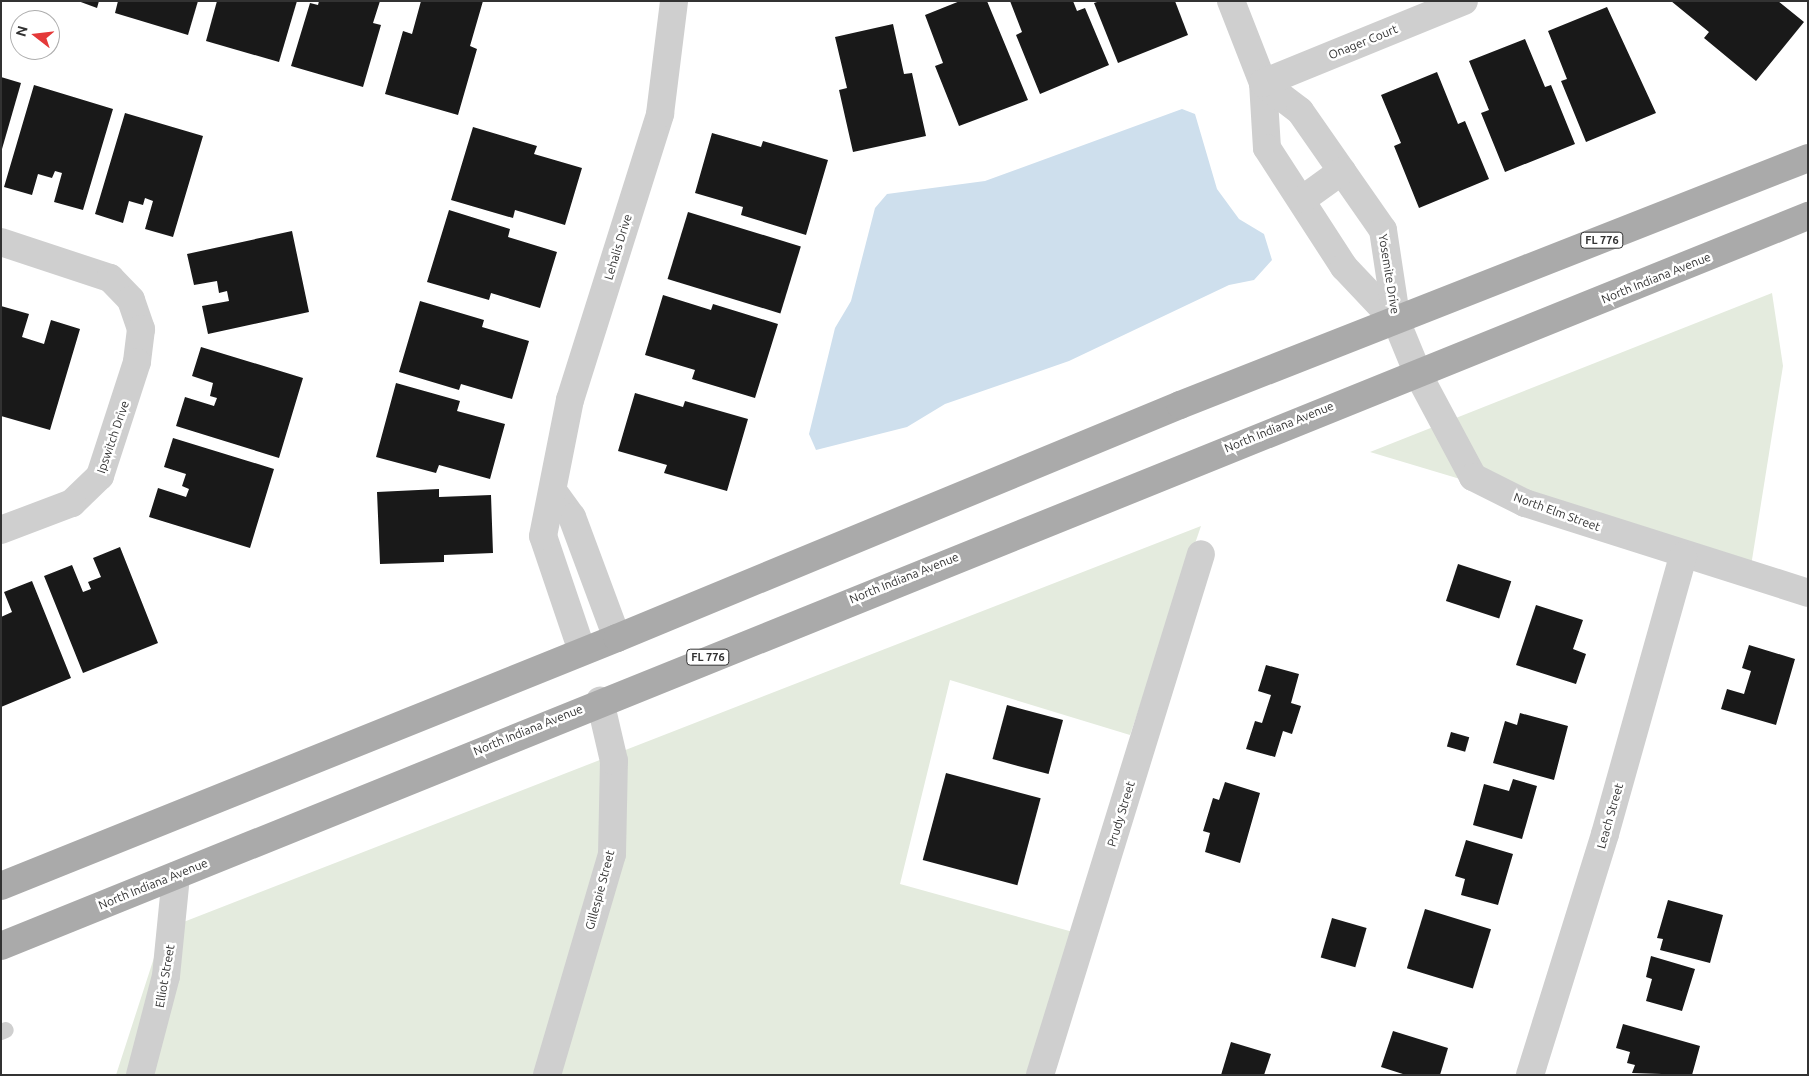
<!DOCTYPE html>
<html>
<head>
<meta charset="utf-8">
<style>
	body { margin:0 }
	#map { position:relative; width:1809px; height:1076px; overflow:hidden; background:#fff; font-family:Ubuntu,sans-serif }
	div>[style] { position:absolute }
	.green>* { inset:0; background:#e4ebde }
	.water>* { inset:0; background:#cedfed }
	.building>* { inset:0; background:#191919; transform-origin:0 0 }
	.lane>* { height:16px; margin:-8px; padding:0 8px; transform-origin:8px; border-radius:8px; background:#cfcfcf }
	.street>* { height:28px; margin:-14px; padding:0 14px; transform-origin:14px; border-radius:14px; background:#cfcfcf }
	.primary>* { height:28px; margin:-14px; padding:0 14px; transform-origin:14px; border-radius:14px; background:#aaa }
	span { translate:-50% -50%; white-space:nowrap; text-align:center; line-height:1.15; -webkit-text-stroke:5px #fff; paint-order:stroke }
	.shield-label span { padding:1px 4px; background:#fff; border:1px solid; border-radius:4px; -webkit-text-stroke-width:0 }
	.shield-label { font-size:11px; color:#323232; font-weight:700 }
	.street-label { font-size:12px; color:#323232 }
	.frame { position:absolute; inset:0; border:2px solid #323232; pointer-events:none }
	.north { position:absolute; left:10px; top:10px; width:50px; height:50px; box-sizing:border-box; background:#fff; border:1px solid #adadad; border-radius:50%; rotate:286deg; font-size:14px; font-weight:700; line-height:20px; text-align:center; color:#323232 }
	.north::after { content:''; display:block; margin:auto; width:18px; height:22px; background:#e43939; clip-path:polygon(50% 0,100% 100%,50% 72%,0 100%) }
</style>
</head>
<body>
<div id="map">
	<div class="green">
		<i style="clip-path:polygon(1772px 293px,1783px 366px,1751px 566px,1370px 452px)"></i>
		<i style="clip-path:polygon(1201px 526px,1130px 735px,950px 680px,900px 884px,1073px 932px,1033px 1075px,116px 1075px,163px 930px)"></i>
	</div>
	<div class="water">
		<i style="clip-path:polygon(1182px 109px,1195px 114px,1217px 189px,1239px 219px,1264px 234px,1272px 260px,1254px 280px,1229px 285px,1069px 361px,945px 404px,907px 427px,816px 450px,809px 434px,835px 328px,851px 301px,875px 208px,887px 194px,985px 181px)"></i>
	</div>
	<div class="building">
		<i style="clip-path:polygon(78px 1px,99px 1px,97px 8px)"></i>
		<i style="clip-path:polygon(118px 1px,198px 1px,188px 35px,115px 13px)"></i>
		<i style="clip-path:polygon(217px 1px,297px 1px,279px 62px,206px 41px)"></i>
		<i style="clip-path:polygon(319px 1px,380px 1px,373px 23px,381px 25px,363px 87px,291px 66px,310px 3px,318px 5px)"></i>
		<i style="clip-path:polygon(421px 1px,483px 1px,470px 46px,477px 49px,458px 115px,385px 94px,403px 31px,412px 34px)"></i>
		<i style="clip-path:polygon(960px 1px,987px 1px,1028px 100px,959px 126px,935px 66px,943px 63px,925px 15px)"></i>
		<i style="clip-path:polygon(1010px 1px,1073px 1px,1077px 11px,1085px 8px,1109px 65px,1040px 94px,1016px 35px,1022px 32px)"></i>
		<i style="clip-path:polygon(1100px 1px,1175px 1px,1188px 35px,1118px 63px,1094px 3px)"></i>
		<i style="clip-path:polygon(1671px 1px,1778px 1px,1804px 22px,1756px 81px,1704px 38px,1709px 32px)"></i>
		<i style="clip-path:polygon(1607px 7px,1656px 113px,1586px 142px,1561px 81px,1567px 79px,1548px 31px)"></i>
		<i style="clip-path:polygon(893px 24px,904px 74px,912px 73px,926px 136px,853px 152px,839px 90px,847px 88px,835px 37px)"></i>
		<i style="clip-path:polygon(1525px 39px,1545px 87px,1551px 85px,1575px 144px,1505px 172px,1481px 113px,1489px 110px,1469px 61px)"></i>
		<i style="clip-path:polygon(1437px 72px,1458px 124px,1465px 121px,1489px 179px,1419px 208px,1394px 146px,1401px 143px,1381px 95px)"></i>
		<i style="clip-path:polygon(1px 77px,21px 83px,2px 149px,1px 148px)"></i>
		<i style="clip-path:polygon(34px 85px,113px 109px,83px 210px,54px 202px,62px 173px,55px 171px,52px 178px,38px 174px,32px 195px,4px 187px)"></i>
		<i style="clip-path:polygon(125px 113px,203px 136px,173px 237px,145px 229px,153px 201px,145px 198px,143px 205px,129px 201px,123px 223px,95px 214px)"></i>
		<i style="clip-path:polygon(473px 127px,537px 146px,534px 154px,582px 168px,565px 225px,515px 210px,513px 218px,451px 200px)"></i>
		<i style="clip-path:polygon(712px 133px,761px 147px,763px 141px,828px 160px,806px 235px,741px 215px,743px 207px,695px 193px)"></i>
		<i style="clip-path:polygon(449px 210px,510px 229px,508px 237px,557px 252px,540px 308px,491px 293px,489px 300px,427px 282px)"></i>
		<i style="left:688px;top:212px;width:118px;height:70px;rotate:17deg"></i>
		<i style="clip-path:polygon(292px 231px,309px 312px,208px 334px,202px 306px,229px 301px,227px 291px,219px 293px,217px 281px,194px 285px,187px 254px)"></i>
		<i style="clip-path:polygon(663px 295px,711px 310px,713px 304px,778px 324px,755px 398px,692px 379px,695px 370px,645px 355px)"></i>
		<i style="clip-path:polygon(420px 301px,484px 320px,482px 327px,529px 341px,512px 399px,461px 384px,459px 390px,399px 372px)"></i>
		<i style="clip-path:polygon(1px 306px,29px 314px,22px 337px,44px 344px,51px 320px,80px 329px,50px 430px,1px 416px)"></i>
		<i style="clip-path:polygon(201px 347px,303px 378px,279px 458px,176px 426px,185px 397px,214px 406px,217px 398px,210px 396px,213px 383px,192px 376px)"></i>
		<i style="clip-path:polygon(396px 383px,460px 401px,457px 411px,505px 424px,490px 479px,439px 465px,436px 473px,376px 457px)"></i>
		<i style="clip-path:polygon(635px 393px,683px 407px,685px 401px,748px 419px,727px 491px,664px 473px,667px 465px,618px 451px)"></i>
		<i style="clip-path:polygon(173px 438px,274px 469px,250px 548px,149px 517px,158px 488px,186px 497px,189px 489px,182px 486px,186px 474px,164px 467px)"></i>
		<i style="clip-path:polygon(439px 489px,439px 497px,491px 495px,493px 553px,444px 555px,444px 562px,380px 564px,377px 492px)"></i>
		<i style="clip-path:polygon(120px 547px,158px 643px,83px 673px,44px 576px,72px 565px,83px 592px,91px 589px,88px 582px,101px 577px,93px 558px)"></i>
		<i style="left:1458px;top:564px;width:56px;height:39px;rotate:18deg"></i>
		<i style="clip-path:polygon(32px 581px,71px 678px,1px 707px,1px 617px,12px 612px,4px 592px)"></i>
		<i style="clip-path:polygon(1536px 605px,1583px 620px,1573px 649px,1586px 654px,1576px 684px,1516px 665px)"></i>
		<i style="clip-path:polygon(1749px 645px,1795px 659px,1776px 725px,1721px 709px,1727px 689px,1744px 694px,1751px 671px,1742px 668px)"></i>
		<i style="clip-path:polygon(1266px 665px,1299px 674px,1291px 703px,1301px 706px,1292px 734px,1283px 731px,1275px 757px,1246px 749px,1255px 721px,1262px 723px,1271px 695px,1258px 691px)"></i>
		<i style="left:1007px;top:705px;width:58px;height:56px;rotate:15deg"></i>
		<i style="clip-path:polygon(1520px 713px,1568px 726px,1554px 780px,1493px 763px,1505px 721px,1517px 725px)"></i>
		<i style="left:1451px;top:732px;width:19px;height:15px;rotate:16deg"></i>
		<i style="left:946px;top:773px;width:98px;height:90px;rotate:15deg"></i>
		<i style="clip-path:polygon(1513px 779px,1537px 786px,1522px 839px,1473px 825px,1484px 784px,1509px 791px)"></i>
		<i style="clip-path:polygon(1225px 782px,1260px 793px,1240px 863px,1205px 852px,1210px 833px,1203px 831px,1213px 798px,1219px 800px)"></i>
		<i style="clip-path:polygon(1466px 840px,1513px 854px,1498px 905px,1461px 895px,1465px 879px,1455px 876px)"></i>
		<i style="clip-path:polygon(1668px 900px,1723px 915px,1710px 963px,1660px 950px,1663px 939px,1657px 938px)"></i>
		<i style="left:1425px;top:909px;width:69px;height:62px;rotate:17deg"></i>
		<i style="left:1332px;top:918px;width:36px;height:41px;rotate:16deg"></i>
		<i style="clip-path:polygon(1651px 956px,1695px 969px,1682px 1011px,1646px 1001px,1652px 979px,1646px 977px)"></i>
		<i style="clip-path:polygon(1623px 1024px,1700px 1046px,1692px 1075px,1632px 1073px,1635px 1065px,1627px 1063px,1630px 1052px,1616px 1048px)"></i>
		<i style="clip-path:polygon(1393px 1031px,1448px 1048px,1440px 1075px,1406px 1075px,1381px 1067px)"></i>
		<i style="clip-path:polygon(1231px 1042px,1271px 1054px,1264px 1075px,1221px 1075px)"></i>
	</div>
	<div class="lane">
		<i style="left:1px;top:1032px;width:5px;rotate:-22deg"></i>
	</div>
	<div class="street">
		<i style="left:1231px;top:1px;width:88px;rotate:68.7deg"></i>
		<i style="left:1263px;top:83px;width:65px;rotate:86.5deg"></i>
		<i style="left:1267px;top:148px;width:142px;rotate:57.1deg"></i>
		<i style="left:1344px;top:267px;width:77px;rotate:46.6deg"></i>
		<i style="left:1263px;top:83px;width:46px;rotate:37.1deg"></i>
		<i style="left:1300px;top:111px;width:145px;rotate:55.1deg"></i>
		<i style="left:1383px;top:230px;width:94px;rotate:81.4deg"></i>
		<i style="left:1397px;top:323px;width:55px;rotate:67.6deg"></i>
		<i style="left:1418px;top:374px;width:117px;rotate:61.9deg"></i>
		<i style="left:1473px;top:477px;width:58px;rotate:26.6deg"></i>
		<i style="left:1525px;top:503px;width:297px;rotate:17.6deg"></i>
		<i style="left:1263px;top:83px;width:217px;rotate:-22.2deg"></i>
		<i style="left:1303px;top:199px;width:48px;rotate:-35.7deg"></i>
		<i style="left:1px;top:242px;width:115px;rotate:18.3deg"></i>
		<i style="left:110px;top:278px;width:30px;rotate:46deg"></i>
		<i style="left:131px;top:300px;width:31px;rotate:71deg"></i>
		<i style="left:141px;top:329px;width:33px;rotate:97deg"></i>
		<i style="left:137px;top:362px;width:120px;rotate:108deg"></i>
		<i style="left:100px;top:476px;width:39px;rotate:136deg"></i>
		<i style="left:72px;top:503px;width:76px;rotate:159.2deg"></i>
		<i style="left:553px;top:491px;width:32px;rotate:54deg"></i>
		<i style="left:572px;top:517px;width:129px;rotate:69.6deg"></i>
		<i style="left:582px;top:651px;width:121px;rotate:-108.7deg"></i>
		<i style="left:543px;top:536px;width:139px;rotate:-78.8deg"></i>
		<i style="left:570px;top:400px;width:300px;rotate:-72.5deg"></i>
		<i style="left:660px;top:114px;width:114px;rotate:-82.9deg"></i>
		<i style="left:140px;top:1075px;width:102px;rotate:-75.3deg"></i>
		<i style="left:166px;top:976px;width:101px;rotate:-84.3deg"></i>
		<i style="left:547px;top:1075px;width:230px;rotate:-73.6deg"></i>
		<i style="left:612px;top:854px;width:93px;rotate:-88.8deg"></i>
		<i style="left:614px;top:761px;width:62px;rotate:-103.1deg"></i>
		<i style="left:1040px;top:1075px;width:545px;rotate:-72.83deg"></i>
		<i style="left:1530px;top:1075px;width:252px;rotate:-72.7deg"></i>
		<i style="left:1605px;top:834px;width:289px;rotate:-74.3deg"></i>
	</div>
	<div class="primary">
		<i style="left:1px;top:886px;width:664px;rotate:-21.93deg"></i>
		<i style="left:617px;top:638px;width:609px;rotate:-22.48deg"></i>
		<i style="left:1180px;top:405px;width:675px;rotate:-21.47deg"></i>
		<i style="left:1px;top:946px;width:1949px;rotate:-22deg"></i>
	</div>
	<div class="shield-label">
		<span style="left:1602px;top:240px">FL 776</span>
		<span style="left:708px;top:657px">FL 776</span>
	</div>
	<div class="street-label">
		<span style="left:1363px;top:42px;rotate:-22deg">Onager Court</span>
		<span style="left:618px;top:247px;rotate:-73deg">Lehalis Drive</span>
		<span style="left:1389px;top:274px;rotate:81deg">Yosemite Drive</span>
		<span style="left:1656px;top:278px;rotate:-22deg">North Indiana Avenue</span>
		<span style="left:1279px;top:427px;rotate:-22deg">North Indiana Avenue</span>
		<span style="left:113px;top:437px;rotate:-71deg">Ipswitch Drive</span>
		<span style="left:1557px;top:512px;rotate:20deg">North Elm Street</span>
		<span style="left:904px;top:578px;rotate:-22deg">North Indiana Avenue</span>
		<span style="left:528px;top:730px;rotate:-22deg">North Indiana Avenue</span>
		<span style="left:1121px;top:814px;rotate:-73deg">Prudy Street</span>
		<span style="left:1610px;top:816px;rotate:-74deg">Leach Street</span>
		<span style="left:153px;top:884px;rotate:-22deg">North Indiana Avenue</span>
		<span style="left:600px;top:890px;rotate:-75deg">Gillespie Street</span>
		<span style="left:165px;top:976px;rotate:-80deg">Elliot Street</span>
	</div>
	<div class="frame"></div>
	<div class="north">N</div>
</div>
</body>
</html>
